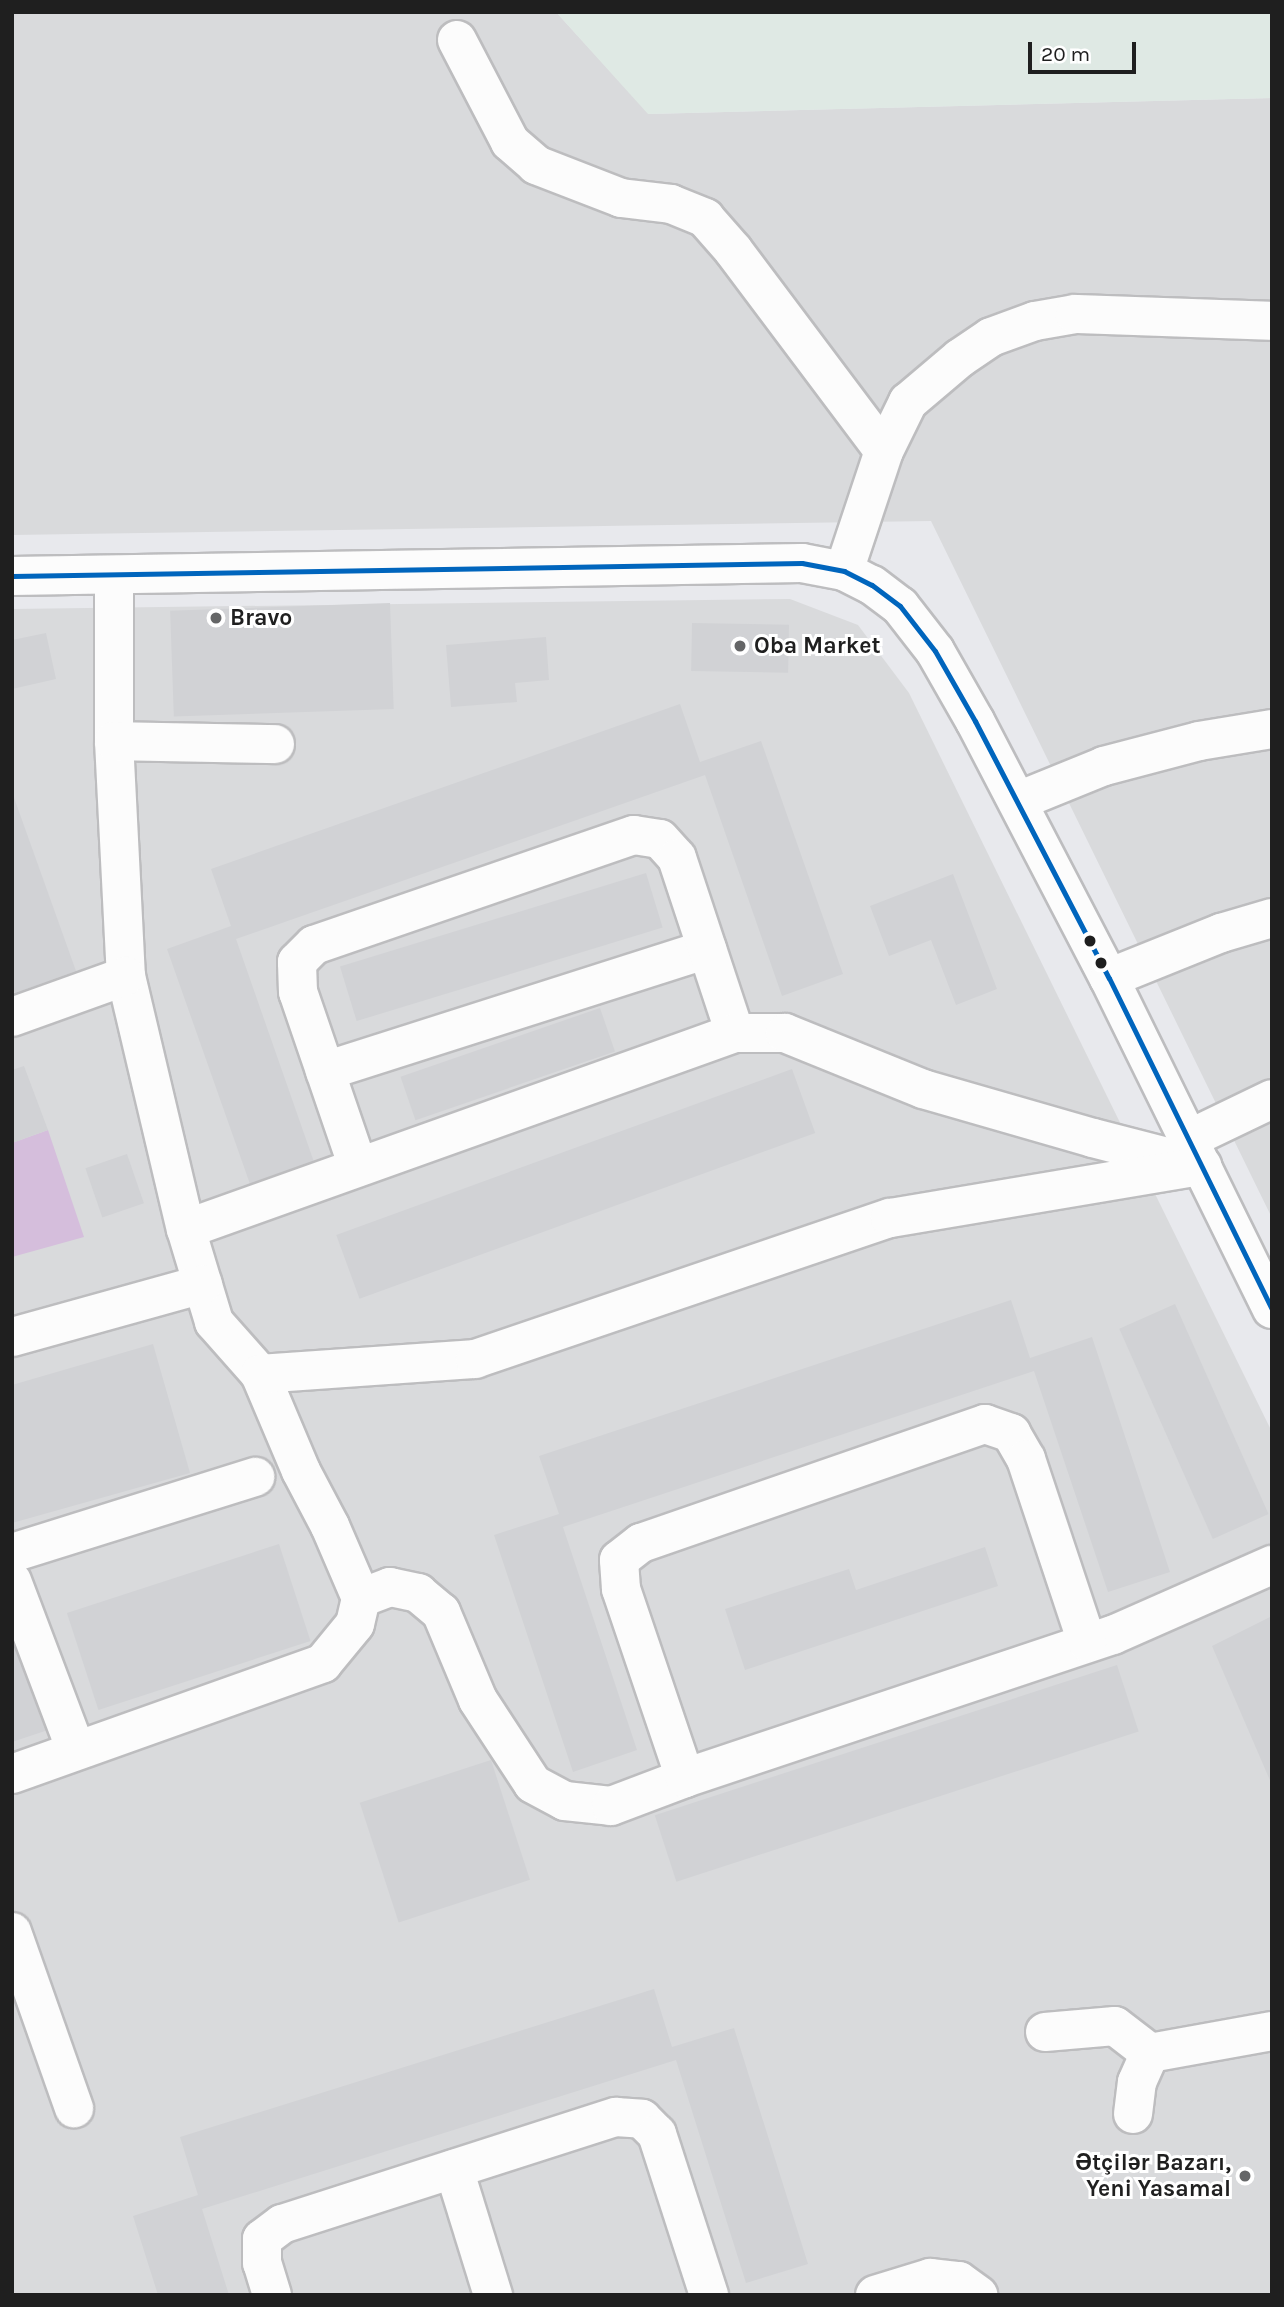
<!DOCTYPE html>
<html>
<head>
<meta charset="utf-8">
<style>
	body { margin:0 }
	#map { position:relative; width:1284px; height:2307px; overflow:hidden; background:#e8e9ed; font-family:Karla,sans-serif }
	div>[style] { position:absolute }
	.residential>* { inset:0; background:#d9dadc }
	.industrial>* { inset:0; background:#dfe9e4 }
	.forest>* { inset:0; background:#d5bedc }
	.building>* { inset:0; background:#d1d2d5; transform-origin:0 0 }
	.roads { filter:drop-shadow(2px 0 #bdbdbf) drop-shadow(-2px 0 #bdbdbf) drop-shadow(0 2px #bdbdbf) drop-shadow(0 -2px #bdbdbf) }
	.minor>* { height:38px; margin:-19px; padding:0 19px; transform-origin:19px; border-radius:19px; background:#fcfcfc }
	.bus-1>* { height:5px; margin:-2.5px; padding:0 2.5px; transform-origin:2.5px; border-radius:2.5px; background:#0065bd }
	.dots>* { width:19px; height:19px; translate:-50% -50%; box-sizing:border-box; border:4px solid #fff; border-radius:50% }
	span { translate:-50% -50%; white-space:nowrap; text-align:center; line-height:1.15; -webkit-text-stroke:6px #fff; paint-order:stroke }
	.poi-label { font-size:23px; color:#1f1f1f; font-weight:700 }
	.left { translate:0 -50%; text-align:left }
	.right { translate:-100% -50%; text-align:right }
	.frame { position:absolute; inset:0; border:14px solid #1f1f1f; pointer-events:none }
	.scale { position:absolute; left:1028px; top:42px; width:108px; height:32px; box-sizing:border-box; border:4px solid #1f1f1f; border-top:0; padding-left:9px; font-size:21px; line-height:24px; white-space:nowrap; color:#1f1f1f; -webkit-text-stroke:5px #fff; paint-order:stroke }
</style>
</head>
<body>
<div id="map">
	<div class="residential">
		<i style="clip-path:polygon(12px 12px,556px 12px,649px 114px,1272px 98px,1272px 1218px,931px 521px,12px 535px)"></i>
		<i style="clip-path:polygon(790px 599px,858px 625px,909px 693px,1272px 1432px,1272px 2295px,12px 2295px,12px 609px)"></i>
	</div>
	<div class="industrial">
		<i style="clip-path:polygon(556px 12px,1272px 12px,1272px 98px,648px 114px)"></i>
	</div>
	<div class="forest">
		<i style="clip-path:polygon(48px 1130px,84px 1237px,12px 1257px,12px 1143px)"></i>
	</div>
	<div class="building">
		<i style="left:390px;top:603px;width:106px;height:220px;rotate:88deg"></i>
		<i style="left:692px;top:623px;width:97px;height:48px;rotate:1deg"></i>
		<i style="clip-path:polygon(46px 633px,56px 679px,12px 689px,12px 640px)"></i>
		<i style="clip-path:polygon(546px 637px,549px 680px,515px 683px,517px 702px,451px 707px,446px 645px)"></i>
		<i style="clip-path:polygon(680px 704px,700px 762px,761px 741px,843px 974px,782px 996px,705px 775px,236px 939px,314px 1162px,250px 1184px,167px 949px,231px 926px,211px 869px)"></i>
		<i style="clip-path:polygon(12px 792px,76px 971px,15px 993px,12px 986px)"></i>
		<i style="left:646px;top:873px;width:57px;height:320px;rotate:73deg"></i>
		<i style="clip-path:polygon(953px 874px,997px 989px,956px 1005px,931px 940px,889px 956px,870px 906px)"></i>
		<i style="left:600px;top:1008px;width:46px;height:211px;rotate:71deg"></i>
		<i style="clip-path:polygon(24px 1066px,48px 1130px,12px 1143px,12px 1070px)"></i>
		<i style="left:792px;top:1069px;width:68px;height:485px;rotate:70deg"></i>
		<i style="left:127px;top:1154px;width:52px;height:44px;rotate:71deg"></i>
		<i style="clip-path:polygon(1011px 1300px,1030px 1358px,1092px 1337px,1170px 1572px,1108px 1592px,1034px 1371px,563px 1527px,637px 1750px,573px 1772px,494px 1535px,559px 1514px,539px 1456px)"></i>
		<i style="left:1175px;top:1304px;width:230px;height:61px;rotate:66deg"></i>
		<i style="clip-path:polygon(153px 1344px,190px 1473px,12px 1523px,12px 1385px)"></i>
		<i style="left:279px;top:1544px;width:102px;height:223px;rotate:72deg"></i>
		<i style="clip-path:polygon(985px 1547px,998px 1586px,745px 1670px,725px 1609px,849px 1569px,856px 1590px)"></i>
		<i style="clip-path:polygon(1272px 1616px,1272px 1785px,1212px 1646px)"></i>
		<i style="clip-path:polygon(12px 1635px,51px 1729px,12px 1742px)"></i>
		<i style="left:1117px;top:1665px;width:70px;height:486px;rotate:72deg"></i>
		<i style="left:491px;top:1760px;width:126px;height:138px;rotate:72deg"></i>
		<i style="clip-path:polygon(654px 1989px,672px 2047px,734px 2028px,808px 2264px,746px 2283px,676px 2060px,202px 2209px,229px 2295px,158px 2295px,133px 2216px,198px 2195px,180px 2137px)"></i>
	</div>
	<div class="roads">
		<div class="minor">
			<i style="left:457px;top:40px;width:115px;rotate:62.5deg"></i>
			<i style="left:510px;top:142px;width:35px;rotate:41deg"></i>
			<i style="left:536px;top:165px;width:91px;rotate:21.2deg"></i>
			<i style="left:621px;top:198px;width:50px;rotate:6.8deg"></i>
			<i style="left:671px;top:204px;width:37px;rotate:22deg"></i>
			<i style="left:705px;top:218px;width:43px;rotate:48.8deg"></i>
			<i style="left:733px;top:250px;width:251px;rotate:53.1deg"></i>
			<i style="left:844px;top:571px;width:126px;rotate:-71.6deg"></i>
			<i style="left:884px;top:451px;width:55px;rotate:-63.9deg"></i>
			<i style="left:908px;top:402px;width:68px;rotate:-40.2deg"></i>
			<i style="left:960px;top:358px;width:37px;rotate:-34deg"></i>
			<i style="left:991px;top:337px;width:47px;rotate:-20deg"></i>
			<i style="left:1035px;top:321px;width:41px;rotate:-9.9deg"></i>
			<i style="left:1075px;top:314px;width:197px;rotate:2deg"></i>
			<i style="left:114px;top:575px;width:166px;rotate:90deg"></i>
			<i style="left:114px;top:741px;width:235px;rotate:87.1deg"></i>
			<i style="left:126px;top:976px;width:260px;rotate:76.7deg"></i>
			<i style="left:186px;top:1229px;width:97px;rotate:73.2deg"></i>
			<i style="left:214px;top:1322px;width:69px;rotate:48.5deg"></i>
			<i style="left:260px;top:1374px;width:105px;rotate:67.1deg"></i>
			<i style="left:301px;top:1471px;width:62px;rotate:62.2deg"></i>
			<i style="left:330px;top:1526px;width:78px;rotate:66.7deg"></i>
			<i style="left:361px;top:1598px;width:31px;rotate:-21deg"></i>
			<i style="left:390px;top:1587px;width:29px;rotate:12deg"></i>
			<i style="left:418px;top:1593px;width:30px;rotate:40deg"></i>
			<i style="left:441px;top:1612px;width:95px;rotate:67.2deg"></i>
			<i style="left:478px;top:1700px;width:100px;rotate:56.8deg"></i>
			<i style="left:533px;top:1784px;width:36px;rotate:28deg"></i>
			<i style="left:565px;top:1801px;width:46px;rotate:6.2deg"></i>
			<i style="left:611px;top:1806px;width:79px;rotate:-20.7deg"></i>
			<i style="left:685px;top:1778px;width:451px;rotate:-18.5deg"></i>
			<i style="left:1113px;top:1635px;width:174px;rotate:-23.8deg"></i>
			<i style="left:12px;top:576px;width:790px;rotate:-0.94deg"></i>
			<i style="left:802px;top:563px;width:43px;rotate:10.8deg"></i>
			<i style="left:844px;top:571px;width:31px;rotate:27deg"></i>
			<i style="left:872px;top:585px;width:35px;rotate:37deg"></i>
			<i style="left:900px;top:606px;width:57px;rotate:52.1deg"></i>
			<i style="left:935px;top:651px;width:81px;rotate:60.3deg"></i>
			<i style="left:975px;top:721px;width:290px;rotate:62.5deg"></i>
			<i style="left:1109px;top:978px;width:369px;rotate:63.8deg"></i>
			<i style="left:114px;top:741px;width:161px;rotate:1.1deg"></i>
			<i style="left:1018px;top:801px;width:93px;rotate:-22.1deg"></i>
			<i style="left:1104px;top:766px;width:98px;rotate:-14.7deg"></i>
			<i style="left:1199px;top:741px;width:74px;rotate:-9.3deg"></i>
			<i style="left:1109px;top:978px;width:121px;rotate:-21.9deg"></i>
			<i style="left:1221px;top:933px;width:53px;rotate:-16.4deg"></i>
			<i style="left:12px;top:1017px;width:121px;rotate:-19.8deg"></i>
			<i style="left:325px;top:1071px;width:401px;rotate:-17.7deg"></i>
			<i style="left:1189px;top:1139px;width:92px;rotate:-25.7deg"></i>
			<i style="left:358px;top:1167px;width:185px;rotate:-108.9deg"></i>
			<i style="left:298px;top:992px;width:30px;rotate:-92deg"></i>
			<i style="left:297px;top:962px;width:24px;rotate:-45deg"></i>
			<i style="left:314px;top:945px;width:338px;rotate:-19deg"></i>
			<i style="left:634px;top:835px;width:26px;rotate:9deg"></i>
			<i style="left:660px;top:839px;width:25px;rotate:48deg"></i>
			<i style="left:677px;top:858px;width:184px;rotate:71.7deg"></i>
			<i style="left:186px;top:1229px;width:583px;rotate:-19.65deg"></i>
			<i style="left:735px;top:1033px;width:50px"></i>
			<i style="left:785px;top:1033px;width:149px;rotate:22.1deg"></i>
			<i style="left:923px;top:1089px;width:177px;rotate:16.1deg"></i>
			<i style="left:1093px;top:1138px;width:113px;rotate:14.4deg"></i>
			<i style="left:12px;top:1337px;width:198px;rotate:-15.5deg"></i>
			<i style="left:260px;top:1374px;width:216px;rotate:-4deg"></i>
			<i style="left:475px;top:1359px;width:438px;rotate:-18.8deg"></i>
			<i style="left:890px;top:1218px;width:303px;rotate:-9.5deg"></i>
			<i style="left:12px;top:1553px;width:255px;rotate:-17.4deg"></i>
			<i style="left:12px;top:1581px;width:181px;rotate:69.3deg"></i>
			<i style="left:12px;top:1774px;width:330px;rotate:-19.6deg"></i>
			<i style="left:323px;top:1663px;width:50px;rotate:-50.6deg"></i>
			<i style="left:355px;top:1624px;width:27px;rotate:-77deg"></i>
			<i style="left:685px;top:1778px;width:200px;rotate:-108.7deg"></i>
			<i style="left:621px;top:1589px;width:29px;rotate:-94deg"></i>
			<i style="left:619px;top:1560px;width:28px;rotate:-38deg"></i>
			<i style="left:641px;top:1543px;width:364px;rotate:-19.1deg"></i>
			<i style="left:985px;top:1424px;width:28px;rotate:19deg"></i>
			<i style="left:1011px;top:1433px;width:30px;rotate:60deg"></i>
			<i style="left:1026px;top:1459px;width:193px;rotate:71.6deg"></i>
			<i style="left:12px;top:1932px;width:187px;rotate:70.6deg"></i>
			<i style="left:1045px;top:2032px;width:70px;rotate:-4.9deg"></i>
			<i style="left:1115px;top:2026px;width:44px;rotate:37.6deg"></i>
			<i style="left:1150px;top:2053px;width:124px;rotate:-10.2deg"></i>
			<i style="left:1133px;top:2114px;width:32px;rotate:-83deg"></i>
			<i style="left:1137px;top:2082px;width:32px;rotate:-66deg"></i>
			<i style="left:454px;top:2169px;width:132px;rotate:72.8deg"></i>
			<i style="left:272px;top:2295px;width:34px;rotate:-107deg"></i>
			<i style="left:262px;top:2263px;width:24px;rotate:-90deg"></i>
			<i style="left:262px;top:2239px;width:25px;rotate:-37deg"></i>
			<i style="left:282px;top:2224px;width:351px;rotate:-17.8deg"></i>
			<i style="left:616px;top:2117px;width:26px;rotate:4deg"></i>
			<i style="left:642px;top:2119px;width:21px;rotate:45deg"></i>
			<i style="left:657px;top:2134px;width:169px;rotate:72.1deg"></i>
			<i style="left:875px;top:2295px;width:58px;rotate:-17.2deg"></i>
			<i style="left:930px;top:2278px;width:29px;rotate:6deg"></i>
			<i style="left:959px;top:2281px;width:24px;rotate:36deg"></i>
		</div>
	</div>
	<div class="bus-1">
		<i style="left:12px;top:576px;width:790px;rotate:-0.94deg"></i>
		<i style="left:802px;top:563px;width:43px;rotate:10.8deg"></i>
		<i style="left:844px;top:571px;width:31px;rotate:27deg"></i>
		<i style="left:872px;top:585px;width:35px;rotate:37deg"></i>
		<i style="left:900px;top:606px;width:57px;rotate:52.1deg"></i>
		<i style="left:935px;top:651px;width:81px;rotate:60.3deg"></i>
		<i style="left:975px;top:721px;width:290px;rotate:62.5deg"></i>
		<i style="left:1109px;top:978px;width:369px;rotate:63.8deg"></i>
	</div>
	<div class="dots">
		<i style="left:216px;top:618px;background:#656667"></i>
		<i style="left:740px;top:646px;background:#656667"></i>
		<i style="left:1090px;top:941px;background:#1f1f1f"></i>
		<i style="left:1101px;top:963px;background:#1f1f1f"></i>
		<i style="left:1245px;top:2176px;background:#656667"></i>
	</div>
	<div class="poi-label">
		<span class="left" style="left:230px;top:618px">Bravo</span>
		<span class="left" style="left:754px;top:646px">Oba Market</span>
		<span class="right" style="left:1231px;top:2176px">Ətçilər Bazarı,<br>Yeni Yasamal</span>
	</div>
	<div class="frame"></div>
	<div class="scale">20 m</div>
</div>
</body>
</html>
